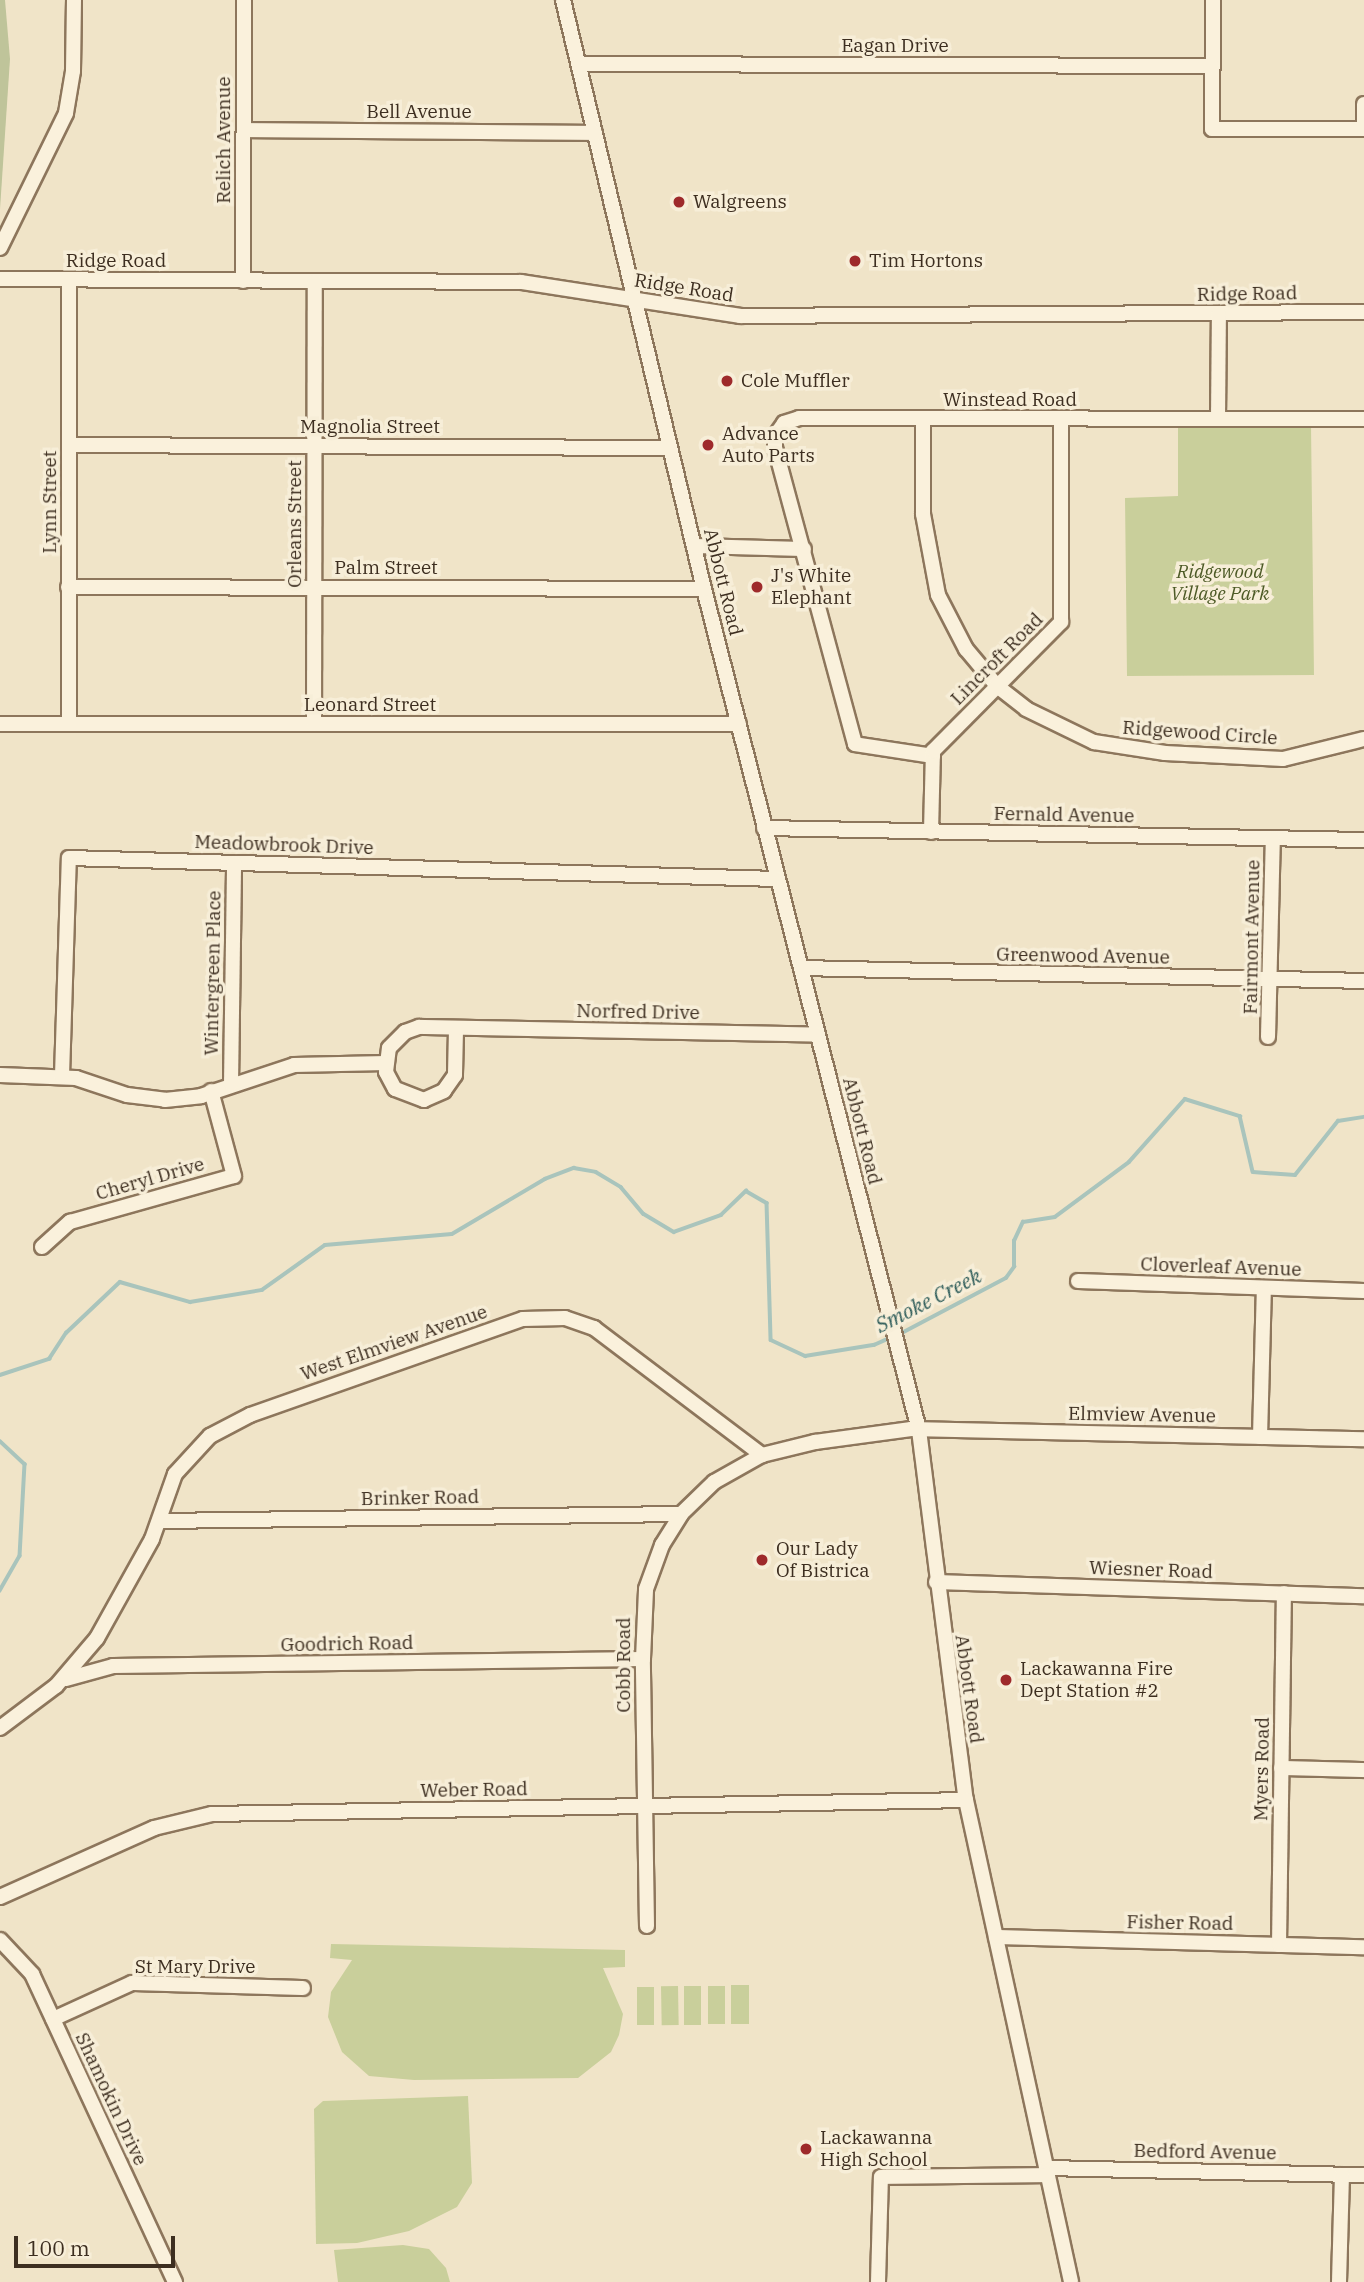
<!DOCTYPE html>
<html>
<head>
<meta charset="utf-8">
<style>
	body { margin:0 }
	#map { position:relative; width:1364px; height:2282px; overflow:hidden; background:#f0e4c8; font-family:"IBM Plex Serif",serif }
	div>[style] { position:absolute }
	.green>* { inset:0; background:#c9cf9b; transform-origin:0 0 }
	.cemetery>* { inset:0; background:#bfc49a }
	.stream>* { height:3.5px; margin:-1.75px; padding:0 1.75px; transform-origin:1.75px; border-radius:1.75px; background:#a9c4bc }
	.roads { filter:drop-shadow(2px 0 #8d765c) drop-shadow(-2px 0 #8d765c) drop-shadow(0 2px #8d765c) drop-shadow(0 -2px #8d765c) }
	.minor>* { height:14px; margin:-7px; padding:0 7px; transform-origin:7px; border-radius:7px; background:#faf1dc }
	.dots>* { width:19px; height:19px; translate:-50% -50%; box-sizing:border-box; border:4px solid #f7eed8; border-radius:50% }
	span { translate:-50% -50%; white-space:nowrap; text-align:center; line-height:1.15; -webkit-text-stroke:7px #f7eed8; paint-order:stroke }
	.street-label { font-size:19px; color:#3d2e20 }
	.poi-label { font-size:19px; color:#3d2e20 }
	.left { translate:0 -50%; text-align:left }
	.park-label { font-size:19px; color:#4d5a26; font-style:italic }
	.water-label { font-size:21px; color:#2f5d5a; font-style:italic }
	.scale { position:absolute; left:14px; top:2236px; width:161px; height:32px; box-sizing:border-box; border:4px solid #3d2e20; border-top:0; padding-left:9px; font-size:21px; line-height:24px; white-space:nowrap; color:#3d2e20; -webkit-text-stroke:5px #f7eed8; paint-order:stroke }
</style>
</head>
<body>
<div id="map">
	<div class="green">
		<i style="clip-path:polygon(1311px 425px,1314px 675px,1127px 676px,1125px 498px,1178px 496px,1178px 427px)"></i>
		<i style="clip-path:polygon(331px 1944px,625px 1950px,625px 1967px,603px 1968px,623px 2014px,619px 2035px,611px 2052px,578px 2078px,414px 2080px,369px 2076px,342px 2052px,328px 2017px,331px 1992px,352px 1960px,330px 1958px)"></i>
		<i style="left:731px;top:1985px;width:18px;height:39px"></i>
		<i style="left:678px;top:1986px;width:39px;height:17px;rotate:89deg"></i>
		<i style="left:684px;top:1986px;width:17px;height:39px"></i>
		<i style="left:708px;top:1986px;width:17px;height:38px"></i>
		<i style="left:637px;top:1987px;width:17px;height:38px"></i>
		<i style="clip-path:polygon(468px 2096px,472px 2183px,457px 2207px,409px 2231px,357px 2243px,316px 2244px,314px 2109px,323px 2101px)"></i>
		<i style="clip-path:polygon(403px 2245px,429px 2249px,446px 2268px,450px 2282px,338px 2282px,334px 2250px)"></i>
	</div>
	<div class="cemetery">
		<i style="clip-path:polygon(0 0,5px 0,10px 59px,0 209px)"></i>
	</div>
	<div class="stream">
		<i style="left:898px;top:1335px;width:122px;rotate:-27.8deg"></i>
		<i style="left:1006px;top:1278px;width:14px;rotate:-54deg"></i>
		<i style="left:1014px;top:1267px;width:26px;rotate:-90deg"></i>
		<i style="left:1014px;top:1241px;width:21px;rotate:-65deg"></i>
		<i style="left:1023px;top:1222px;width:32px;rotate:-9deg"></i>
		<i style="left:1055px;top:1217px;width:92px;rotate:-36.6deg"></i>
		<i style="left:1129px;top:1162px;width:84px;rotate:-48.4deg"></i>
		<i style="left:1185px;top:1099px;width:58px;rotate:17.2deg"></i>
		<i style="left:1240px;top:1116px;width:57px;rotate:76.9deg"></i>
		<i style="left:1253px;top:1172px;width:42px;rotate:4.1deg"></i>
		<i style="left:1295px;top:1175px;width:69px;rotate:-51.5deg"></i>
		<i style="left:1338px;top:1121px;width:26px;rotate:-9deg"></i>
		<i style="left:0;top:1375px;width:52px;rotate:-18.1deg"></i>
		<i style="left:49px;top:1359px;width:31px;rotate:-57deg"></i>
		<i style="left:66px;top:1333px;width:74px;rotate:-43.4deg"></i>
		<i style="left:120px;top:1282px;width:73px;rotate:15.9deg"></i>
		<i style="left:190px;top:1302px;width:73px;rotate:-9.5deg"></i>
		<i style="left:262px;top:1290px;width:77px;rotate:-35.5deg"></i>
		<i style="left:325px;top:1245px;width:127px;rotate:-5deg"></i>
		<i style="left:452px;top:1234px;width:108px;rotate:-30.6deg"></i>
		<i style="left:545px;top:1179px;width:31px;rotate:-21deg"></i>
		<i style="left:574px;top:1168px;width:22px;rotate:10deg"></i>
		<i style="left:596px;top:1172px;width:29px;rotate:31deg"></i>
		<i style="left:621px;top:1187px;width:35px;rotate:50deg"></i>
		<i style="left:644px;top:1214px;width:35px;rotate:31deg"></i>
		<i style="left:674px;top:1232px;width:50px;rotate:-19.9deg"></i>
		<i style="left:721px;top:1215px;width:35px;rotate:-44deg"></i>
		<i style="left:746px;top:1191px;width:24px;rotate:30deg"></i>
		<i style="left:767px;top:1203px;width:137px;rotate:88.3deg"></i>
		<i style="left:771px;top:1340px;width:38px;rotate:25deg"></i>
		<i style="left:805px;top:1356px;width:70px;rotate:-9.1deg"></i>
		<i style="left:874px;top:1345px;width:17px;rotate:-24deg"></i>
		<i style="left:0;top:1441px;width:34px;rotate:43deg"></i>
		<i style="left:25px;top:1464px;width:92px;rotate:93.1deg"></i>
		<i style="left:20px;top:1556px;width:40px;rotate:119.7deg"></i>
	</div>
	<div class="roads">
		<div class="minor">
			<i style="left:563px;top:0;width:606px;rotate:76.54deg"></i>
			<i style="left:704px;top:589px;width:868px;rotate:75.66deg"></i>
			<i style="left:919px;top:1430px;width:373px;rotate:82.8deg"></i>
			<i style="left:966px;top:1800px;width:493px;rotate:77.7deg"></i>
			<i style="left:1213px;top:0;width:129px;rotate:90.4deg"></i>
			<i style="left:1212px;top:129px;width:152px"></i>
			<i style="left:579px;top:64px;width:633px;rotate:0.18deg"></i>
			<i style="left:1364px;top:129px;width:25px;rotate:-90deg"></i>
			<i style="left:244px;top:130px;width:351px;rotate:0.5deg"></i>
			<i style="left:0;top:248px;width:150px;rotate:-63.9deg"></i>
			<i style="left:66px;top:113px;width:43px;rotate:-80.5deg"></i>
			<i style="left:73px;top:71px;width:71px;rotate:-89.2deg"></i>
			<i style="left:0;top:279px;width:521px;rotate:0.33deg"></i>
			<i style="left:521px;top:282px;width:222px;rotate:8.8deg"></i>
			<i style="left:740px;top:316px;width:624px;rotate:-0.37deg"></i>
			<i style="left:243px;top:281px;width:281px;rotate:-89.8deg"></i>
			<i style="left:1218px;top:419px;width:105px;rotate:-89.5deg"></i>
			<i style="left:923px;top:420px;width:94px;rotate:90deg"></i>
			<i style="left:923px;top:514px;width:82px;rotate:79.5deg"></i>
			<i style="left:938px;top:595px;width:61px;rotate:62.6deg"></i>
			<i style="left:966px;top:649px;width:48px;rotate:50deg"></i>
			<i style="left:997px;top:686px;width:37px;rotate:38deg"></i>
			<i style="left:1026px;top:709px;width:76px;rotate:25.9deg"></i>
			<i style="left:1094px;top:742px;width:72px;rotate:8.8deg"></i>
			<i style="left:1165px;top:753px;width:118px;rotate:2.9deg"></i>
			<i style="left:1283px;top:759px;width:83px;rotate:-13.9deg"></i>
			<i style="left:69px;top:445px;width:601px;rotate:0.29deg"></i>
			<i style="left:694px;top:546px;width:110px;rotate:1.6deg"></i>
			<i style="left:68px;top:587px;width:636px;rotate:0.18deg"></i>
			<i style="left:0;top:724px;width:739px"></i>
			<i style="left:69px;top:724px;width:444px;rotate:-90deg"></i>
			<i style="left:314px;top:724px;width:442px;rotate:-89.9deg"></i>
			<i style="left:933px;top:756px;width:79px;rotate:-171.3deg"></i>
			<i style="left:855px;top:744px;width:307px;rotate:-105.1deg"></i>
			<i style="left:775px;top:448px;width:12px;rotate:-90deg"></i>
			<i style="left:775px;top:436px;width:16px;rotate:-55deg"></i>
			<i style="left:784px;top:423px;width:16px;rotate:-18deg"></i>
			<i style="left:799px;top:418px;width:565px;rotate:0.1deg"></i>
			<i style="left:764px;top:828px;width:600px;rotate:1.15deg"></i>
			<i style="left:931px;top:832px;width:81px;rotate:-88.6deg"></i>
			<i style="left:933px;top:751px;width:182px;rotate:-45.2deg"></i>
			<i style="left:1061px;top:622px;width:202px;rotate:-90deg"></i>
			<i style="left:801px;top:968px;width:563px;rotate:1.32deg"></i>
			<i style="left:456px;top:1030px;width:45px;rotate:91.3deg"></i>
			<i style="left:455px;top:1075px;width:19px;rotate:125deg"></i>
			<i style="left:444px;top:1091px;width:22px;rotate:156deg"></i>
			<i style="left:424px;top:1100px;width:31px;rotate:-159deg"></i>
			<i style="left:395px;top:1089px;width:19px;rotate:-118deg"></i>
			<i style="left:386px;top:1072px;width:24px;rotate:-83deg"></i>
			<i style="left:389px;top:1048px;width:23px;rotate:-45deg"></i>
			<i style="left:405px;top:1032px;width:15px;rotate:-20deg"></i>
			<i style="left:419px;top:1027px;width:399px;rotate:1.1deg"></i>
			<i style="left:1268px;top:1037px;width:199px;rotate:-88.6deg"></i>
			<i style="left:0;top:1075px;width:76px;rotate:2.3deg"></i>
			<i style="left:76px;top:1078px;width:54px;rotate:18.4deg"></i>
			<i style="left:127px;top:1095px;width:38px;rotate:7deg"></i>
			<i style="left:165px;top:1100px;width:36px;rotate:-6deg"></i>
			<i style="left:201px;top:1096px;width:98px;rotate:-18.4deg"></i>
			<i style="left:294px;top:1065px;width:92px;rotate:-1.2deg"></i>
			<i style="left:62px;top:1076px;width:218px;rotate:-88.2deg"></i>
			<i style="left:69px;top:858px;width:709px;rotate:1.7deg"></i>
			<i style="left:231px;top:1084px;width:221px;rotate:-89.2deg"></i>
			<i style="left:42px;top:1247px;width:38px;rotate:-42deg"></i>
			<i style="left:70px;top:1222px;width:170px;rotate:-15.7deg"></i>
			<i style="left:234px;top:1176px;width:88px;rotate:-105.1deg"></i>
			<i style="left:1078px;top:1281px;width:286px;rotate:2deg"></i>
			<i style="left:1260px;top:1437px;width:149px;rotate:-88.5deg"></i>
			<i style="left:160px;top:1521px;width:521px;rotate:-0.77deg"></i>
			<i style="left:936px;top:1582px;width:428px;rotate:1.9deg"></i>
			<i style="left:66px;top:1679px;width:49px;rotate:-15.5deg"></i>
			<i style="left:113px;top:1666px;width:530px;rotate:-0.76deg"></i>
			<i style="left:0;top:1728px;width:70px;rotate:-36.9deg"></i>
			<i style="left:56px;top:1686px;width:63px;rotate:-49.5deg"></i>
			<i style="left:97px;top:1638px;width:113px;rotate:-60.9deg"></i>
			<i style="left:152px;top:1539px;width:69px;rotate:-70.5deg"></i>
			<i style="left:175px;top:1474px;width:52px;rotate:-47.4deg"></i>
			<i style="left:210px;top:1436px;width:45px;rotate:-27.7deg"></i>
			<i style="left:250px;top:1415px;width:289px;rotate:-19.4deg"></i>
			<i style="left:523px;top:1319px;width:42px;rotate:-1.4deg"></i>
			<i style="left:565px;top:1318px;width:31px;rotate:19deg"></i>
			<i style="left:594px;top:1328px;width:211px;rotate:37.1deg"></i>
			<i style="left:762px;top:1455px;width:55px;rotate:-13.8deg"></i>
			<i style="left:815px;top:1442px;width:97px;rotate:-7.7deg"></i>
			<i style="left:911px;top:1429px;width:453px;rotate:1.3deg"></i>
			<i style="left:1281px;top:1768px;width:83px;rotate:1.4deg"></i>
			<i style="left:0;top:1897px;width:169px;rotate:-24.1deg"></i>
			<i style="left:154px;top:1828px;width:60px;rotate:-13.6deg"></i>
			<i style="left:212px;top:1814px;width:754px;rotate:-1.06deg"></i>
			<i style="left:647px;top:1926px;width:267px;rotate:-90.9deg"></i>
			<i style="left:643px;top:1659px;width:70px;rotate:-87.5deg"></i>
			<i style="left:646px;top:1589px;width:47px;rotate:-70deg"></i>
			<i style="left:662px;top:1545px;width:36px;rotate:-58deg"></i>
			<i style="left:681px;top:1514px;width:46px;rotate:-44.1deg"></i>
			<i style="left:714px;top:1482px;width:55px;rotate:-29.4deg"></i>
			<i style="left:996px;top:1937px;width:368px;rotate:1.6deg"></i>
			<i style="left:0;top:1940px;width:47px;rotate:46.7deg"></i>
			<i style="left:32px;top:1974px;width:340px;rotate:65.1deg"></i>
			<i style="left:1279px;top:1945px;width:352px;rotate:-89.2deg"></i>
			<i style="left:53px;top:2019px;width:87px;rotate:-24.5deg"></i>
			<i style="left:132px;top:1983px;width:171px;rotate:1.7deg"></i>
			<i style="left:1046px;top:2168px;width:318px;rotate:1.3deg"></i>
			<i style="left:878px;top:2282px;width:105px;rotate:-88.4deg"></i>
			<i style="left:881px;top:2177px;width:166px;rotate:-0.7deg"></i>
			<i style="left:1339px;top:2282px;width:107px;rotate:-88.4deg"></i>
		</div>
	</div>
	<div class="dots">
		<i style="left:679px;top:202px;background:#9e2a2b"></i>
		<i style="left:855px;top:261px;background:#9e2a2b"></i>
		<i style="left:727px;top:381px;background:#9e2a2b"></i>
		<i style="left:708px;top:445px;background:#9e2a2b"></i>
		<i style="left:757px;top:587px;background:#9e2a2b"></i>
		<i style="left:762px;top:1560px;background:#9e2a2b"></i>
		<i style="left:1006px;top:1680px;background:#9e2a2b"></i>
		<i style="left:806px;top:2149px;background:#9e2a2b"></i>
	</div>
	<div class="street-label">
		<span style="left:895px;top:46px">Eagan Drive</span>
		<span style="left:419px;top:112px">Bell Avenue</span>
		<span style="left:224px;top:140px;rotate:-90deg">Relich Avenue</span>
		<span style="left:116px;top:261px">Ridge Road</span>
		<span style="left:684px;top:288px;rotate:9deg">Ridge Road</span>
		<span style="left:1247px;top:294px;rotate:-1deg">Ridge Road</span>
		<span style="left:1010px;top:400px">Winstead Road</span>
		<span style="left:370px;top:427px">Magnolia Street</span>
		<span style="left:50px;top:502px;rotate:-90deg">Lynn Street</span>
		<span style="left:295px;top:524px;rotate:-90deg">Orleans Street</span>
		<span style="left:386px;top:568px">Palm Street</span>
		<span style="left:723px;top:582px;rotate:76deg">Abbott Road</span>
		<span style="left:997px;top:659px;rotate:-45deg">Lincroft Road</span>
		<span style="left:370px;top:705px">Leonard Street</span>
		<span style="left:1200px;top:733px;rotate:4deg">Ridgewood Circle</span>
		<span style="left:1064px;top:815px;rotate:1deg">Fernald Avenue</span>
		<span style="left:284px;top:845px;rotate:2deg">Meadowbrook Drive</span>
		<span style="left:1252px;top:937px;rotate:-89deg">Fairmont Avenue</span>
		<span style="left:1083px;top:956px;rotate:1deg">Greenwood Avenue</span>
		<span style="left:213px;top:973px;rotate:-89deg">Wintergreen Place</span>
		<span style="left:638px;top:1012px;rotate:1deg">Norfred Drive</span>
		<span style="left:862px;top:1131px;rotate:76deg">Abbott Road</span>
		<span style="left:150px;top:1179px;rotate:-16deg">Cheryl Drive</span>
		<span style="left:1221px;top:1267px;rotate:2deg">Cloverleaf Avenue</span>
		<span style="left:394px;top:1343px;rotate:-19deg">West Elmview Avenue</span>
		<span style="left:1142px;top:1415px;rotate:1deg">Elmview Avenue</span>
		<span style="left:420px;top:1498px;rotate:-1deg">Brinker Road</span>
		<span style="left:1151px;top:1570px;rotate:2deg">Wiesner Road</span>
		<span style="left:347px;top:1644px;rotate:-1deg">Goodrich Road</span>
		<span style="left:624px;top:1665px;rotate:-90deg">Cobb Road</span>
		<span style="left:969px;top:1689px;rotate:82deg">Abbott Road</span>
		<span style="left:1262px;top:1769px;rotate:-89deg">Myers Road</span>
		<span style="left:474px;top:1790px;rotate:-1deg">Weber Road</span>
		<span style="left:1180px;top:1923px;rotate:1deg">Fisher Road</span>
		<span style="left:195px;top:1967px">St Mary Drive</span>
		<span style="left:111px;top:2099px;rotate:65deg">Shamokin Drive</span>
		<span style="left:1205px;top:2152px;rotate:1deg">Bedford Avenue</span>
	</div>
	<div class="poi-label">
		<span class="left" style="left:693px;top:202px">Walgreens</span>
		<span class="left" style="left:869px;top:261px">Tim Hortons</span>
		<span class="left" style="left:741px;top:381px">Cole Muffler</span>
		<span class="left" style="left:722px;top:445px">Advance<br>Auto Parts</span>
		<span class="left" style="left:771px;top:587px">J's White<br>Elephant</span>
		<span class="left" style="left:776px;top:1560px">Our Lady<br>Of Bistrica</span>
		<span class="left" style="left:1020px;top:1680px">Lackawanna Fire<br>Dept Station #2</span>
		<span class="left" style="left:820px;top:2149px">Lackawanna<br>High School</span>
	</div>
	<div class="park-label">
		<span style="left:1220px;top:583px">Ridgewood<br>Village Park</span>
	</div>
	<div class="water-label">
		<span style="left:928px;top:1300px;rotate:-27deg">Smoke Creek</span>
	</div>
	<div class="scale">100 m</div>
</div>
</body>
</html>
